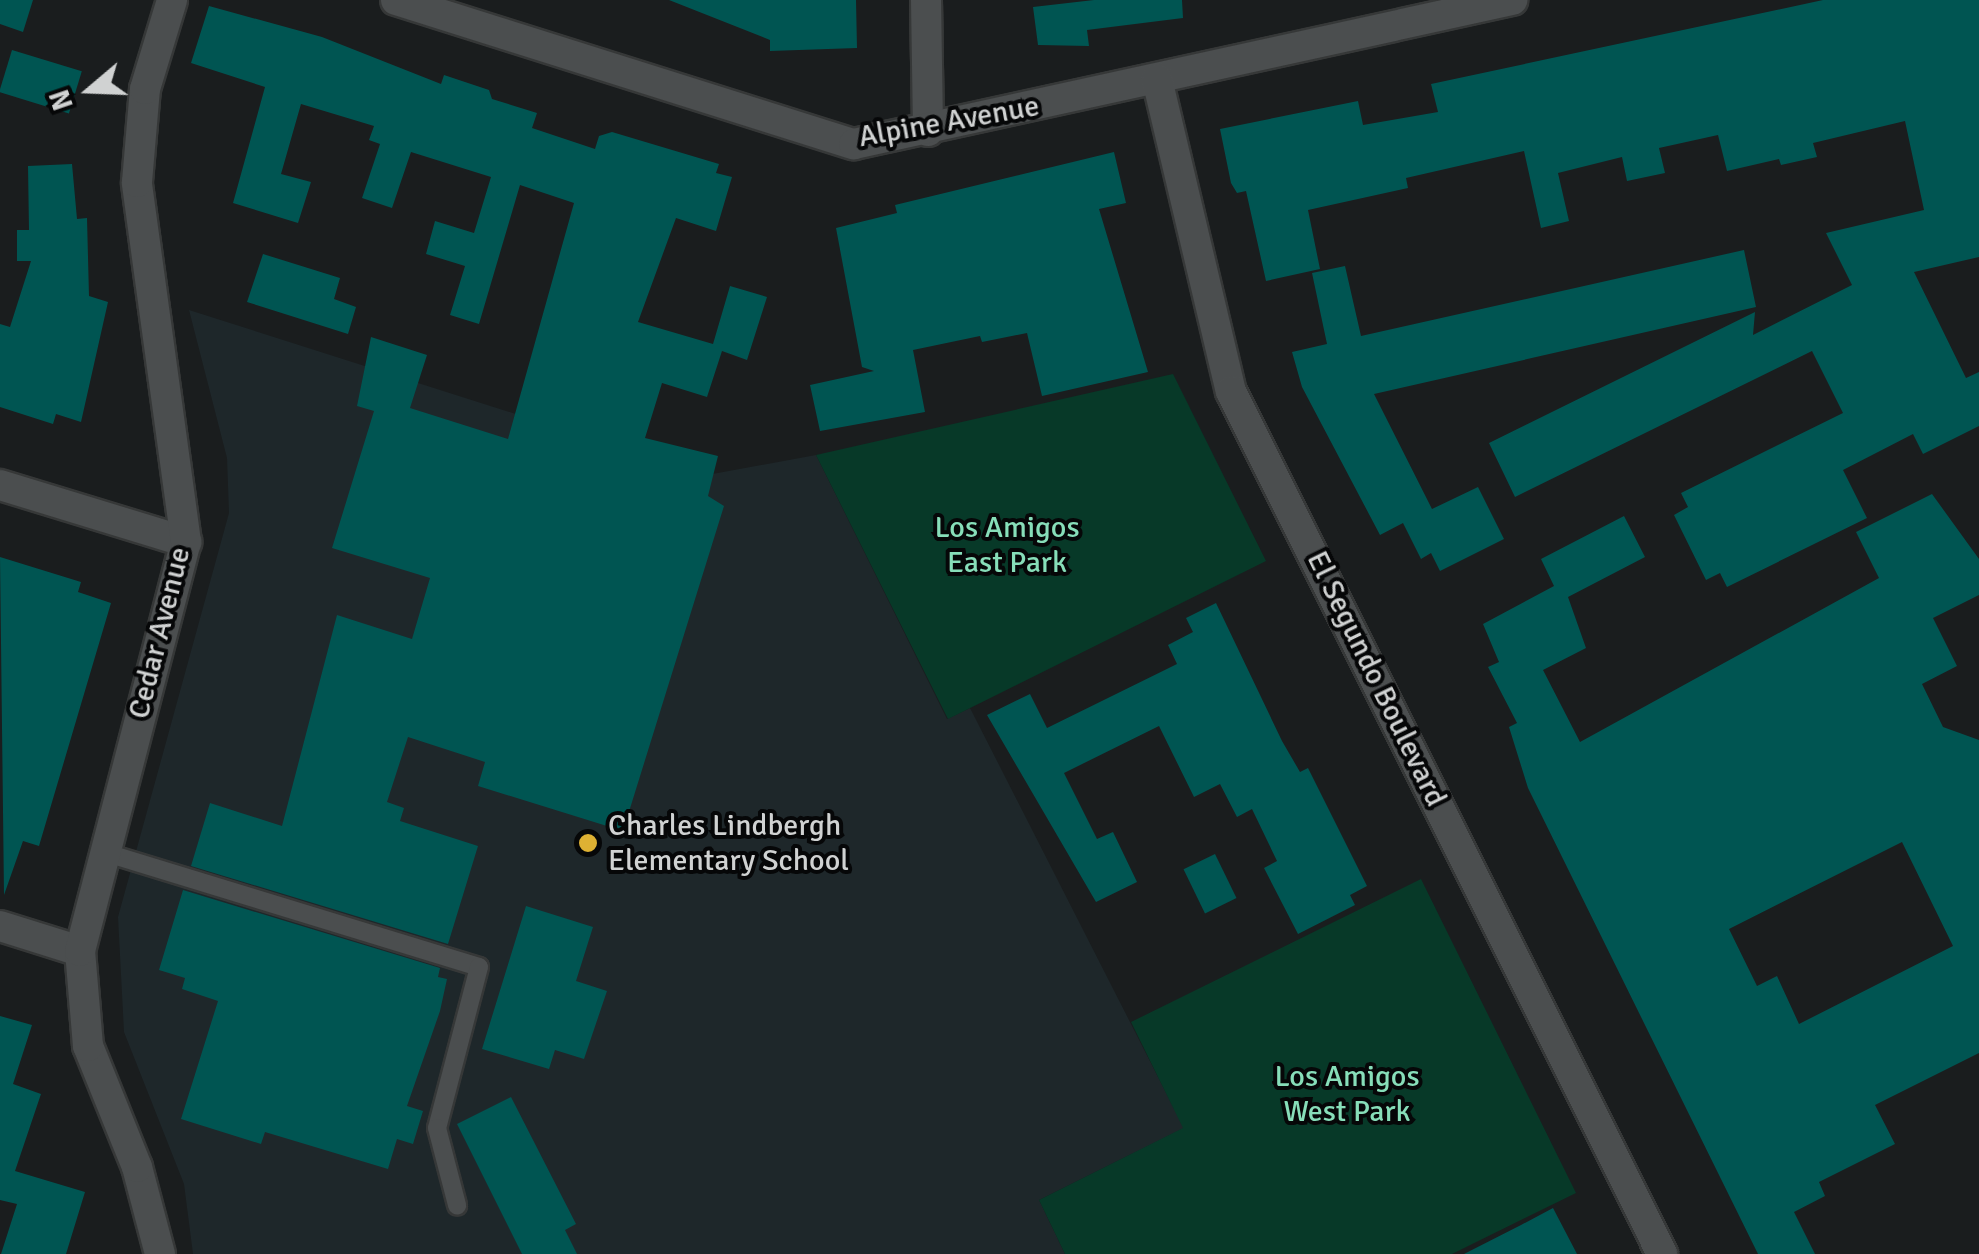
<!DOCTYPE html>
<html>
<head>
<meta charset="utf-8">
<style>
	body { margin:0 }
	#map { position:relative; width:1979px; height:1254px; overflow:hidden; background:#1a1d1e; font-family:Signika,sans-serif }
	div>[style] { position:absolute }
	.built>* { inset:0; background:#1e272a }
	.green>* { inset:0; background:#073928 }
	.building>* { inset:0; background:#005552; transform-origin:0 0 }
	.roads { filter:drop-shadow(2px 0 #363838) drop-shadow(-2px 0 #363838) drop-shadow(0 2px #363838) drop-shadow(0 -2px #363838) }
	.lane>* { height:18px; margin:-9px; padding:0 9px; transform-origin:9px; border-radius:9px; background:#4b4e4f }
	.street>* { height:30px; margin:-15px; padding:0 15px; transform-origin:15px; border-radius:15px; background:#4b4e4f }
	.secondary>* { height:30px; margin:-15px; padding:0 15px; transform-origin:15px; border-radius:15px; background:#4b4e4f }
	.dots>* { width:28px; height:28px; translate:-50% -50%; box-sizing:border-box; border:5px solid #060708; border-radius:50% }
	span { translate:-50% -50%; white-space:nowrap; text-align:center; line-height:1.15; -webkit-text-stroke:8px #060708; paint-order:stroke }
	.street-label { font-size:30px; color:#d0d2d2 }
	.park-label { font-size:30px; color:#87deb9 }
	.poi-label { font-size:30px; color:#d0d2d2 }
	.left { translate:0 -50%; text-align:left }
	.north { position:absolute; left:40px; top:40px; width:100px; height:100px; -webkit-text-stroke:8px #060708; paint-order:stroke; rotate:251deg; font-size:28px; font-weight:700; line-height:40px; text-align:center; color:#d0d2d2 }
	.north::after { content:''; display:block; margin:auto; width:35px; height:45px; background:#d0d2d2; clip-path:polygon(50% 0,100% 100%,50% 72%,0 100%) }
</style>
</head>
<body>
<div id="map">
	<div class="built">
		<i style="clip-path:polygon(189px 310px,707px 475px,816px 455px,947px 719px,970px 708px,1184px 1128px,1039px 1200px,1065px 1254px,193px 1254px,184px 1184px,124px 1032px,118px 917px,229px 513px,227px 458px)"></i>
	</div>
	<div class="green">
		<i style="clip-path:polygon(1173px 374px,1266px 561px,948px 719px,816px 455px)"></i>
		<i style="clip-path:polygon(1421px 879px,1576px 1193px,1452px 1254px,1065px 1254px,1039px 1200px,1183px 1128px,1131px 1022px)"></i>
	</div>
	<div class="building">
		<i style="clip-path:polygon(0 0,33px 0,23px 32px,0 24px)"></i>
		<i style="clip-path:polygon(669px 0,856px 0,857px 48px,770px 51px,770px 40px)"></i>
		<i style="clip-path:polygon(1094px 0,1182px 0,1183px 18px,1087px 30px,1089px 46px,1038px 45px,1033px 7px)"></i>
		<i style="clip-path:polygon(1823px 0,1979px 0,1979px 257px,1914px 272px,1966px 378px,1979px 372px,1979px 426px,1923px 454px,1913px 434px,1843px 470px,1867px 518px,1727px 587px,1720px 573px,1706px 580px,1674px 515px,1688px 507px,1681px 493px,1843px 413px,1812px 351px,1515px 497px,1489px 443px,1755px 312px,1753px 335px,1852px 285px,1826px 233px,1924px 210px,1905px 121px,1813px 143px,1817px 157px,1781px 165px,1779px 159px,1727px 171px,1718px 135px,1659px 148px,1665px 173px,1627px 181px,1622px 157px,1558px 173px,1569px 221px,1541px 228px,1524px 151px,1406px 178px,1408px 188px,1308px 210px,1320px 269px,1266px 281px,1246px 191px,1237px 193px,1231px 183px,1220px 129px,1358px 101px,1363px 125px,1438px 112px,1431px 84px)"></i>
		<i style="clip-path:polygon(209px 6px,322px 37px,441px 84px,444px 75px,489px 90px,492px 99px,537px 113px,532px 128px,595px 149px,599px 136px,612px 132px,719px 164px,716px 173px,732px 177px,716px 231px,676px 218px,638px 322px,713px 344px,730px 286px,767px 297px,747px 360px,722px 351px,707px 397px,662px 383px,645px 438px,718px 456px,708px 496px,724px 506px,623px 831px,478px 786px,485px 762px,408px 737px,387px 802px,404px 808px,400px 821px,478px 846px,448px 944px,191px 866px,210px 803px,282px 826px,337px 615px,412px 639px,430px 578px,332px 548px,374px 411px,357px 406px,371px 337px,427px 355px,410px 408px,508px 439px,574px 203px,520px 185px,479px 324px,450px 315px,465px 266px,426px 254px,435px 221px,474px 233px,491px 177px,411px 152px,392px 208px,362px 198px,380px 144px,369px 140px,374px 126px,301px 104px,281px 174px,311px 182px,298px 223px,233px 203px,265px 87px,191px 63px)"></i>
		<i style="left:12px;top:50px;width:73px;height:44px;rotate:17deg"></i>
		<i style="clip-path:polygon(1114px 152px,1126px 203px,1099px 209px,1148px 372px,1042px 396px,1027px 333px,982px 342px,980px 336px,913px 350px,925px 412px,820px 431px,810px 385px,874px 371px,862px 367px,836px 228px,897px 213px,895px 205px)"></i>
		<i style="clip-path:polygon(72px 164px,77px 219px,87px 218px,89px 296px,108px 302px,81px 422px,56px 414px,53px 424px,0 407px,0 324px,10px 327px,31px 261px,17px 261px,17px 230px,29px 230px,28px 166px)"></i>
		<i style="clip-path:polygon(1744px 250px,1756px 307px,1374px 394px,1432px 509px,1478px 487px,1504px 539px,1440px 571px,1431px 553px,1421px 559px,1403px 523px,1380px 535px,1302px 387px,1292px 352px,1327px 344px,1312px 273px,1345px 266px,1361px 336px)"></i>
		<i style="clip-path:polygon(263px 254px,340px 278px,334px 299px,356px 307px,348px 334px,247px 302px)"></i>
		<i style="clip-path:polygon(evenodd,1932px 494px,1979px 559px,1979px 595px,1933px 618px,1957px 666px,1922px 684px,1943px 727px,1979px 740px,1979px 1053px,1875px 1105px,1895px 1144px,1819px 1182px,1825px 1196px,1794px 1212px,1815px 1254px,1758px 1254px,1528px 788px,1509px 727px,1517px 723px,1488px 667px,1499px 662px,1483px 624px,1554px 586px,1541px 559px,1624px 516px,1645px 557px,1568px 597px,1586px 648px,1543px 670px,1580px 742px,1879px 578px,1856px 532px,1932px 494px,1902px 842px,1953px 946px,1799px 1024px,1777px 976px,1757px 986px,1729px 929px,1902px 842px)"></i>
		<i style="clip-path:polygon(0 557px,81px 582px,78px 592px,111px 603px,39px 846px,23px 841px,4px 895px)"></i>
		<i style="clip-path:polygon(1216px 603px,1282px 741px,1300px 772px,1308px 768px,1367px 886px,1350px 895px,1355px 905px,1298px 934px,1264px 868px,1277px 861px,1252px 809px,1237px 817px,1220px 784px,1194px 797px,1159px 726px,1064px 773px,1097px 839px,1113px 832px,1137px 882px,1096px 902px,987px 715px,1030px 694px,1047px 728px,1177px 664px,1168px 645px,1193px 632px,1186px 618px)"></i>
		<i style="left:1215px;top:854px;width:49px;height:35px;rotate:64deg"></i>
		<i style="clip-path:polygon(183px 890px,440px 968px,438px 977px,447px 979px,440px 1011px,407px 1106px,423px 1111px,413px 1144px,397px 1139px,388px 1169px,265px 1132px,261px 1144px,181px 1119px,218px 1001px,182px 989px,185px 978px,159px 970px)"></i>
		<i style="clip-path:polygon(526px 906px,593px 927px,576px 981px,607px 991px,584px 1059px,555px 1050px,549px 1069px,482px 1049px)"></i>
		<i style="clip-path:polygon(0 1016px,32px 1025px,13px 1084px,41px 1094px,15px 1171px,85px 1192px,66px 1254px,1px 1254px,17px 1204px,0 1200px)"></i>
		<i style="clip-path:polygon(511px 1097px,576px 1224px,565px 1230px,577px 1254px,522px 1254px,457px 1124px)"></i>
		<i style="clip-path:polygon(1553px 1208px,1577px 1254px,1464px 1254px,1521px 1225px)"></i>
	</div>
	<div class="roads">
		<div class="lane">
			<i style="left:100px;top:851px;width:396px;rotate:17deg"></i>
			<i style="left:479px;top:967px;width:166px;rotate:104.6deg"></i>
			<i style="left:437px;top:1128px;width:80px;rotate:75.4deg"></i>
		</div>
		<div class="street">
			<i style="left:926px;top:0;width:131px;rotate:89.1deg"></i>
			<i style="left:0;top:485px;width:195px;rotate:17deg"></i>
			<i style="left:0;top:926px;width:84px;rotate:17.4deg"></i>
		</div>
		<div class="secondary">
			<i style="left:396px;top:0;width:480px;rotate:17.5deg"></i>
			<i style="left:854px;top:144px;width:674px;rotate:-12.34deg"></i>
			<i style="left:1157px;top:79px;width:321px;rotate:76.7deg"></i>
			<i style="left:1231px;top:391px;width:965px;rotate:63.46deg"></i>
			<i style="left:160px;top:1254px;width:90px;rotate:-104.8deg"></i>
			<i style="left:137px;top:1167px;width:131px;rotate:-112deg"></i>
			<i style="left:88px;top:1046px;width:95px;rotate:-94.8deg"></i>
			<i style="left:80px;top:951px;width:423px;rotate:-75.5deg"></i>
			<i style="left:186px;top:542px;width:363px;rotate:-97.8deg"></i>
			<i style="left:137px;top:182px;width:93px;rotate:-85.1deg"></i>
			<i style="left:145px;top:89px;width:93px;rotate:-73.1deg"></i>
		</div>
	</div>
	<div class="dots">
		<i style="left:588px;top:843px;background:#deb133"></i>
	</div>
	<div class="street-label">
		<span style="left:949px;top:122px;rotate:-10deg">Alpine Avenue</span>
		<span style="left:160px;top:633px;rotate:-76deg">Cedar Avenue</span>
		<span style="left:1376px;top:679px;rotate:64deg">El Segundo Boulevard</span>
	</div>
	<div class="park-label">
		<span style="left:1007px;top:545px">Los Amigos<br>East Park</span>
		<span style="left:1347px;top:1094px">Los Amigos<br>West Park</span>
	</div>
	<div class="poi-label">
		<span class="left" style="left:608px;top:843px">Charles Lindbergh<br>Elementary School</span>
	</div>
	<div class="north">N</div>
</div>
</body>
</html>
